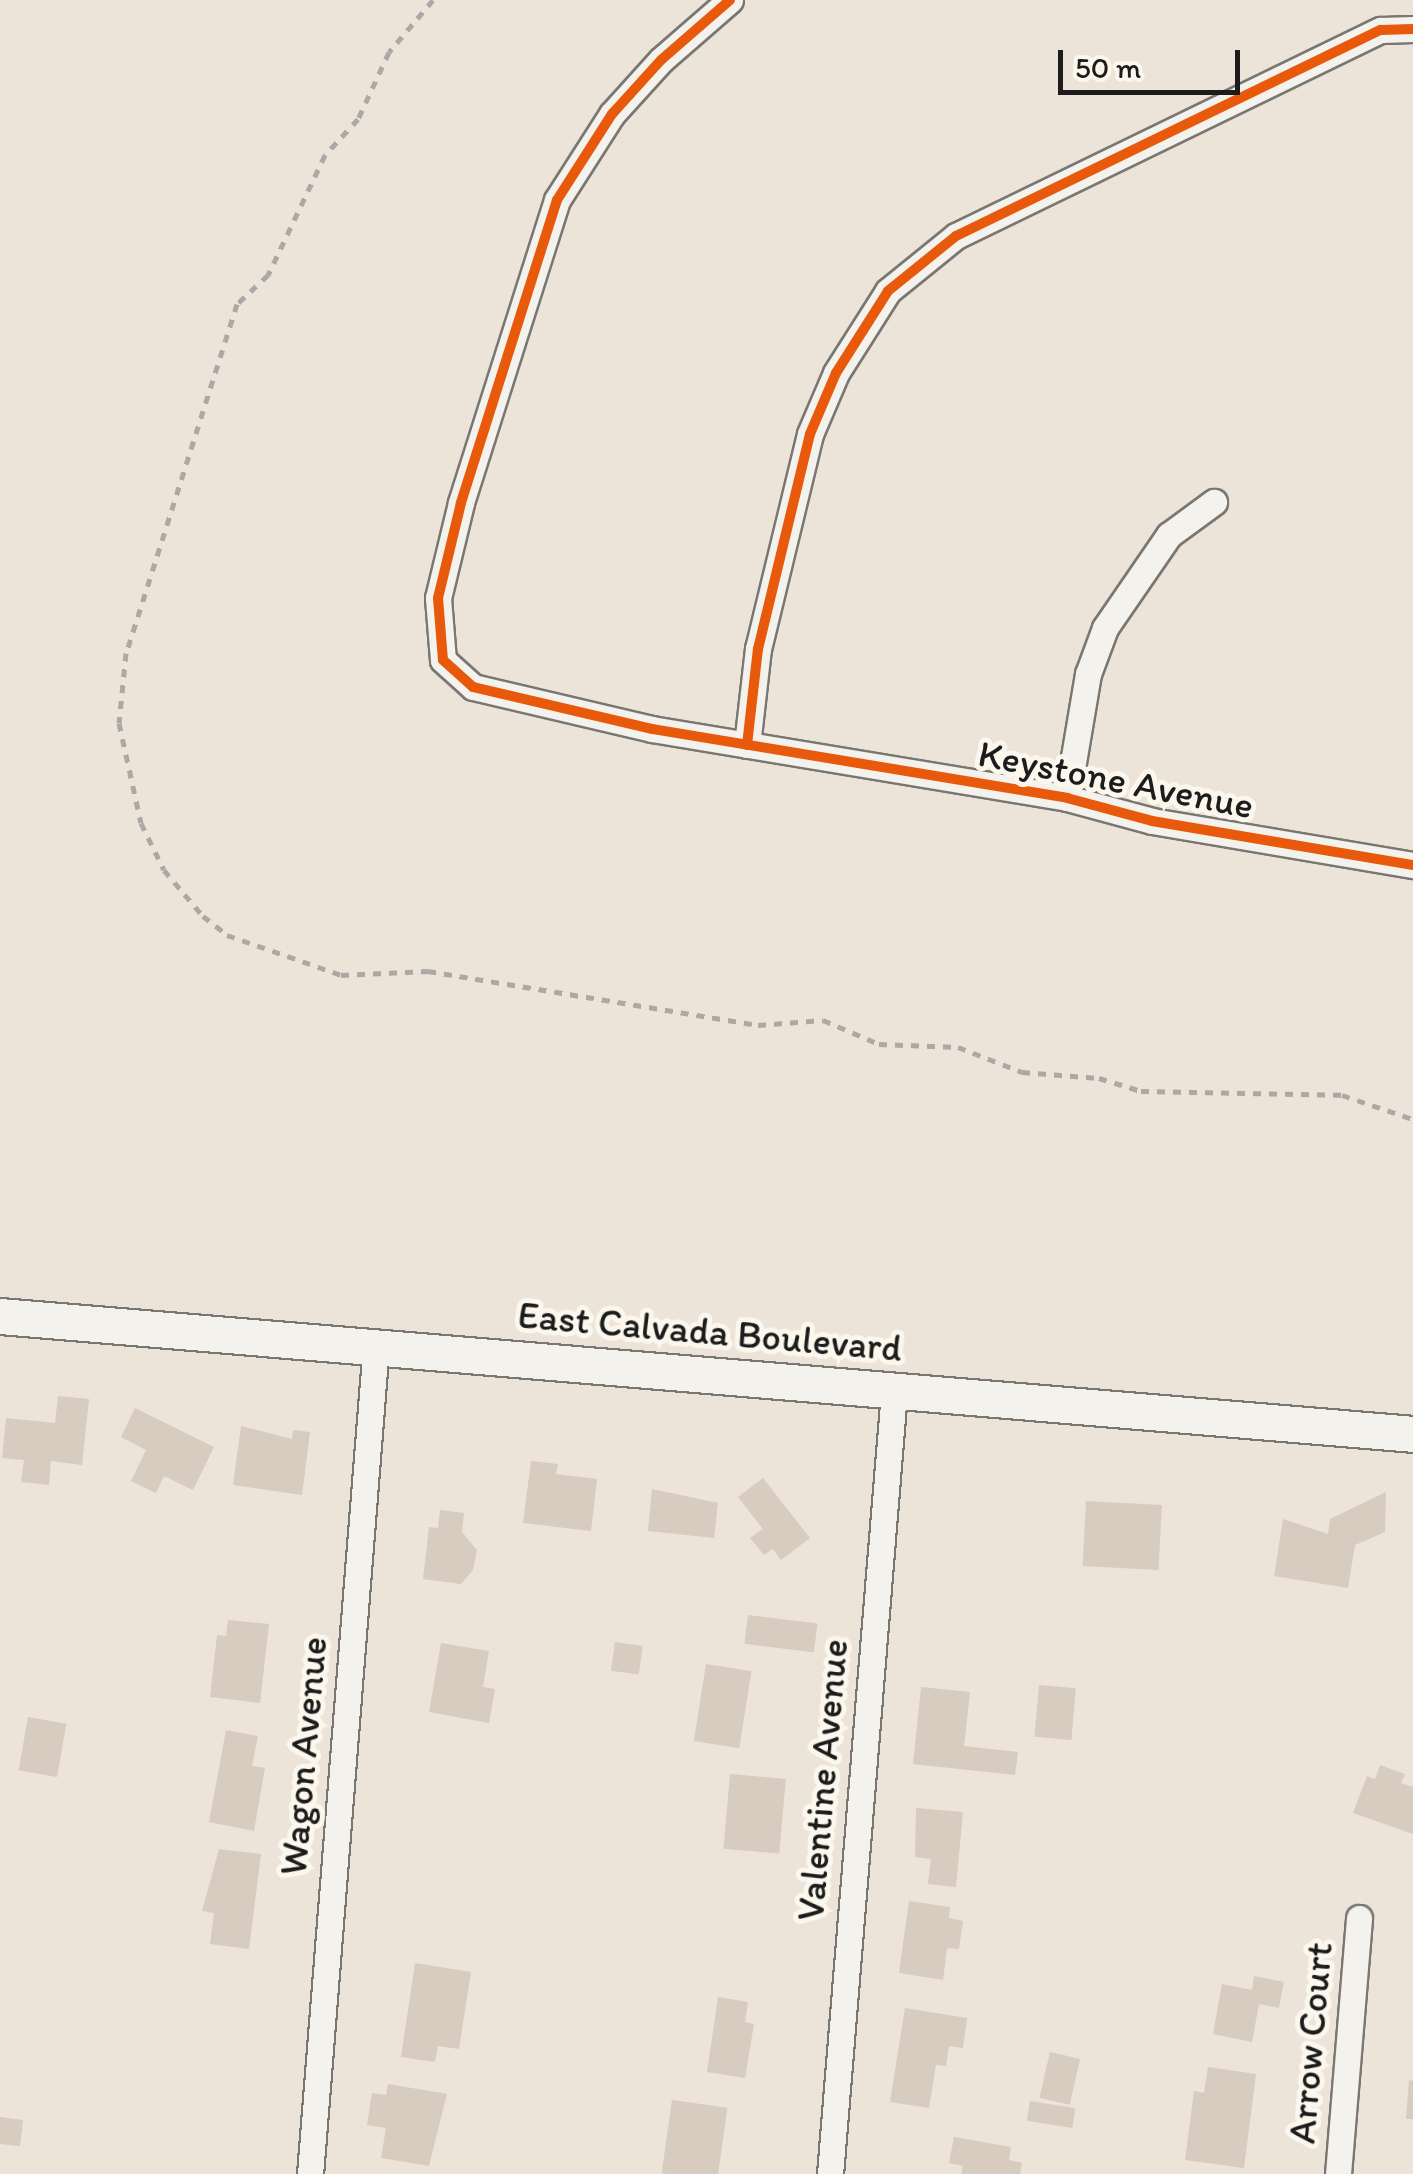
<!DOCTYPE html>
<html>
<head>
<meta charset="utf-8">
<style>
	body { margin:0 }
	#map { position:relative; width:1413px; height:2174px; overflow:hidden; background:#ece3d9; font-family:Itim,sans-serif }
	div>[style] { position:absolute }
	.building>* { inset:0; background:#d8cbc0; transform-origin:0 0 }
	.path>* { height:5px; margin-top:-2.5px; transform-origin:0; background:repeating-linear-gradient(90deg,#aba8a5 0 8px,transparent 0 16px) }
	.roads { filter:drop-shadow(2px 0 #7a7671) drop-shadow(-2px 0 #7a7671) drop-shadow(0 2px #7a7671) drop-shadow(0 -2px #7a7671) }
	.minor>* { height:25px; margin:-12.5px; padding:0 12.5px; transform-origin:12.5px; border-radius:12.5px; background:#f4f2ed }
	.secondary>* { height:35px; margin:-17.5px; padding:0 17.5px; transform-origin:17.5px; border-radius:17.5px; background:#f4f2ed }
	.cycleway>* { height:10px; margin:-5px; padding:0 5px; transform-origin:5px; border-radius:5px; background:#e8590c }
	span { translate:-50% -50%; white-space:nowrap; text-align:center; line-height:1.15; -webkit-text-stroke:10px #fbf7ec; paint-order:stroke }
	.street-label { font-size:38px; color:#1c1c1c }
	.scale { position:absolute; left:1058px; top:50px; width:182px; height:45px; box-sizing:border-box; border:5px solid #1c1c1c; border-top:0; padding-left:12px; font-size:30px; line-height:35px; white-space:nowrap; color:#1c1c1c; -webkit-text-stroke:8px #fbf7ec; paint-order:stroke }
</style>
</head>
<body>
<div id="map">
	<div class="building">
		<i style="clip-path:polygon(58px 1396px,89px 1399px,82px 1465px,51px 1461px,49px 1485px,21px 1482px,24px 1460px,2px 1458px,6px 1418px,55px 1423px)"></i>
		<i style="clip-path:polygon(135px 1408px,214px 1447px,193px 1490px,164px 1476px,156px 1493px,131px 1481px,146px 1450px,121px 1437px)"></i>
		<i style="clip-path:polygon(241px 1426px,292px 1439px,293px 1430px,310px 1432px,302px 1495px,233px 1485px)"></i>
		<i style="clip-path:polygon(531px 1461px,558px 1464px,556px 1474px,597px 1479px,591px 1531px,523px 1523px)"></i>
		<i style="clip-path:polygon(763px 1478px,810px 1538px,781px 1560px,773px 1549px,764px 1555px,750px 1538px,763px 1529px,738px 1497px)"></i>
		<i style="clip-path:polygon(652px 1489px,718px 1503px,714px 1538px,648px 1531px)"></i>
		<i style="clip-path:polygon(1386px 1492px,1385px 1532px,1355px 1545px,1348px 1588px,1274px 1576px,1283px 1519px,1328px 1534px,1330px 1519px)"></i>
		<i style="left:1086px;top:1501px;width:76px;height:65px;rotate:3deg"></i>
		<i style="clip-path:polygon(440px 1510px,464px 1513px,462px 1532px,477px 1550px,473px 1570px,461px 1584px,423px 1579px,429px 1527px,438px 1528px)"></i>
		<i style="left:748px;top:1615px;width:70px;height:29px;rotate:7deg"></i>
		<i style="clip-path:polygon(228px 1620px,269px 1624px,260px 1703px,210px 1697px,217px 1635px,226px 1636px)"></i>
		<i style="left:615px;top:1642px;width:28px;height:29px;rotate:8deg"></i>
		<i style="clip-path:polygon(441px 1643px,489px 1651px,483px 1687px,495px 1689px,489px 1723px,429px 1712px)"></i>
		<i style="left:706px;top:1664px;width:46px;height:78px;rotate:9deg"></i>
		<i style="left:1039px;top:1685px;width:37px;height:52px;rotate:5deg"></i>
		<i style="clip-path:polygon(921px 1687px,970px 1692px,964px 1746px,1018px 1752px,1015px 1775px,913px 1764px)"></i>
		<i style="left:28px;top:1717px;width:39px;height:54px;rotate:10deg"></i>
		<i style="clip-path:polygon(226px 1730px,258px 1736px,252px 1766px,265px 1768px,254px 1831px,209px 1822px)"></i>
		<i style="clip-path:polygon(1380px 1765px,1405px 1774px,1401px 1783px,1413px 1787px,1413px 1834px,1353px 1813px,1367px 1776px,1375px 1779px)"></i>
		<i style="left:730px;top:1774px;width:56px;height:75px;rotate:5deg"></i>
		<i style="clip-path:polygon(916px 1808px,963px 1812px,956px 1887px,928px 1884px,931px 1859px,915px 1857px)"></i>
		<i style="clip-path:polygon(219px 1849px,261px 1854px,249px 1949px,210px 1944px,214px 1913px,202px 1911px)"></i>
		<i style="clip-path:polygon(909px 1901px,950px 1907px,949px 1918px,963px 1921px,959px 1949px,947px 1948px,943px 1980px,899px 1973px)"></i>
		<i style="clip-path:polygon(415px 1963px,471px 1972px,459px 2049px,438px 2046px,435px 2062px,401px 2057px)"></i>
		<i style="clip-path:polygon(1254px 1976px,1284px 1982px,1279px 2008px,1259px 2004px,1252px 2042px,1213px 2034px,1222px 1984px,1252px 1990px)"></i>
		<i style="clip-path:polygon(718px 1997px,748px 2002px,745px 2022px,754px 2024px,745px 2078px,707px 2072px)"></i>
		<i style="clip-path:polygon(905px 2008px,967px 2018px,963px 2048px,949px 2046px,946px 2066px,936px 2065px,929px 2108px,890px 2102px)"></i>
		<i style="left:1050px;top:2052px;width:31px;height:47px;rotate:13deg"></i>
		<i style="clip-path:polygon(1208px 2067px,1256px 2074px,1244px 2168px,1185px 2160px,1194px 2091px,1204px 2093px)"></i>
		<i style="clip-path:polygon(1409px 2080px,1413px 2081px,1413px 2119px,1406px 2119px)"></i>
		<i style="clip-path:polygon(388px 2084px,447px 2094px,429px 2166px,381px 2158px,386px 2128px,367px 2125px,372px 2093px,386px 2095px)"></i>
		<i style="left:672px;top:2100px;width:56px;height:74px;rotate:8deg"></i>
		<i style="left:1030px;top:2101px;width:46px;height:20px;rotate:9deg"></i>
		<i style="clip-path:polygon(0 2117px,23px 2120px,20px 2146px,0 2144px)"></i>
		<i style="clip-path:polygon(954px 2137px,1011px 2147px,1009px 2160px,1022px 2163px,1020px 2174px,961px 2174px,963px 2166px,949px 2163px)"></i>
	</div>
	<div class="path">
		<i style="left:433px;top:0;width:68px;rotate:130.2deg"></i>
		<i style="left:389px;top:52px;width:74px;rotate:114.8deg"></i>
		<i style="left:358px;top:119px;width:49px;rotate:132.5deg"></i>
		<i style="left:325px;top:155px;width:133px;rotate:115.4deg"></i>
		<i style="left:268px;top:275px;width:42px;rotate:136.9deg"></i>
		<i style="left:237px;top:304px;width:366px;rotate:107.6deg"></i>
		<i style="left:126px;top:653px;width:70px;rotate:95.7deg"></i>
		<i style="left:119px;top:723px;width:102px;rotate:77.6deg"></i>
		<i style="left:141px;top:823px;width:52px;rotate:63.9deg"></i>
		<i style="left:164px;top:870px;width:60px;rotate:49.7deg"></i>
		<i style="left:203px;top:916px;width:31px;rotate:38deg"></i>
		<i style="left:227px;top:935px;width:121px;rotate:19.3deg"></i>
		<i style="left:341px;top:975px;width:87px;rotate:-2.6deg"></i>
		<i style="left:428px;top:971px;width:334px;rotate:9.3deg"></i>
		<i style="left:758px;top:1025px;width:65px;rotate:-4.4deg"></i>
		<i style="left:823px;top:1020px;width:61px;rotate:23.2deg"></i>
		<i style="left:879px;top:1044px;width:79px;rotate:2.2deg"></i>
		<i style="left:958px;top:1047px;width:69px;rotate:21.3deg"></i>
		<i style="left:1022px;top:1072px;width:77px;rotate:4.5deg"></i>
		<i style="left:1099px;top:1078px;width:44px;rotate:17.2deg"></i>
		<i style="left:1141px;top:1091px;width:201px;rotate:1.1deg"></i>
		<i style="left:1342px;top:1095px;width:75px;rotate:18.7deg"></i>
	</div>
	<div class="roads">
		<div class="minor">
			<i style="left:730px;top:0;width:91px;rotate:139deg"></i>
			<i style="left:661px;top:60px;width:73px;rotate:132.2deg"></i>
			<i style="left:612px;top:114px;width:102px;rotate:122.6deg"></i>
			<i style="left:557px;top:200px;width:318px;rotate:107.6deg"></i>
			<i style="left:461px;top:503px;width:98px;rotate:103.6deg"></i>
			<i style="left:438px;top:598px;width:62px;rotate:85.4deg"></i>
			<i style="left:443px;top:660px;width:40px;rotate:42deg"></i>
			<i style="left:473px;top:687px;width:184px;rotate:13.2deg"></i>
			<i style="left:652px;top:729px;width:421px;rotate:9.4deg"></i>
			<i style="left:1067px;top:798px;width:88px;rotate:15.1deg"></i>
			<i style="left:1152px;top:821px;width:265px;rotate:9.6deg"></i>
			<i style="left:747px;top:745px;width:97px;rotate:-83.5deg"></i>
			<i style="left:758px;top:649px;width:221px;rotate:-76.4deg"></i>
			<i style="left:810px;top:434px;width:66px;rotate:-66.9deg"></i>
			<i style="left:836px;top:373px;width:97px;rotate:-57.6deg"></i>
			<i style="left:888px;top:291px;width:87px;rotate:-39deg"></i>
			<i style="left:956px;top:236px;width:472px;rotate:-25.9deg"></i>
			<i style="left:1381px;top:30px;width:32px;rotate:-2deg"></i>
			<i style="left:1067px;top:798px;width:126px;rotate:-80.4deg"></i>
			<i style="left:1088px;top:674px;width:49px;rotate:-69.7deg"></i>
			<i style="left:1105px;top:628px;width:113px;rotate:-55.5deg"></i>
			<i style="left:1169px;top:535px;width:56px;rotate:-36.3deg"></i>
			<i style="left:310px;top:2174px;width:833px;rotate:-85.45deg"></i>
			<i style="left:830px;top:2174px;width:785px;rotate:-85.32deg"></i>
			<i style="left:1338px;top:2174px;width:257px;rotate:-85.3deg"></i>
		</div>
		<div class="secondary">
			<i style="left:0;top:1316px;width:1418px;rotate:4.77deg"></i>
		</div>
	</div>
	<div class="cycleway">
		<i style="left:730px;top:0;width:91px;rotate:139deg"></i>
		<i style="left:661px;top:60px;width:73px;rotate:132.2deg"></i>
		<i style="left:612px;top:114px;width:102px;rotate:122.6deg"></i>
		<i style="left:557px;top:200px;width:318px;rotate:107.6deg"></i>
		<i style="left:461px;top:503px;width:98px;rotate:103.6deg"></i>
		<i style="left:438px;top:598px;width:62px;rotate:85.4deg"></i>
		<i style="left:443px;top:660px;width:40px;rotate:42deg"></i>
		<i style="left:473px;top:687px;width:184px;rotate:13.2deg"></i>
		<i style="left:652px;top:729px;width:421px;rotate:9.4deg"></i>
		<i style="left:1067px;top:798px;width:88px;rotate:15.1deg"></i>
		<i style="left:1152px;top:821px;width:265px;rotate:9.6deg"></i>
		<i style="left:747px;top:745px;width:97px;rotate:-83.5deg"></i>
		<i style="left:758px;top:649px;width:221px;rotate:-76.4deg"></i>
		<i style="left:810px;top:434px;width:66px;rotate:-66.9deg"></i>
		<i style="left:836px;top:373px;width:97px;rotate:-57.6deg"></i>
		<i style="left:888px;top:291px;width:87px;rotate:-39deg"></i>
		<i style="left:956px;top:236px;width:472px;rotate:-25.9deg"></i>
		<i style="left:1381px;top:30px;width:32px;rotate:-2deg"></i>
	</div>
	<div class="street-label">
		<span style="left:1116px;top:780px;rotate:11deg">Keystone Avenue</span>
		<span style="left:710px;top:1332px;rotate:5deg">East Calvada Boulevard</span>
		<span style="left:304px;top:1756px;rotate:-85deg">Wagon Avenue</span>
		<span style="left:823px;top:1780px;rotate:-85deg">Valentine Avenue</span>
		<span style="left:1311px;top:2043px;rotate:-85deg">Arrow Court</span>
	</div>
	<div class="scale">50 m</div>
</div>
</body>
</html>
